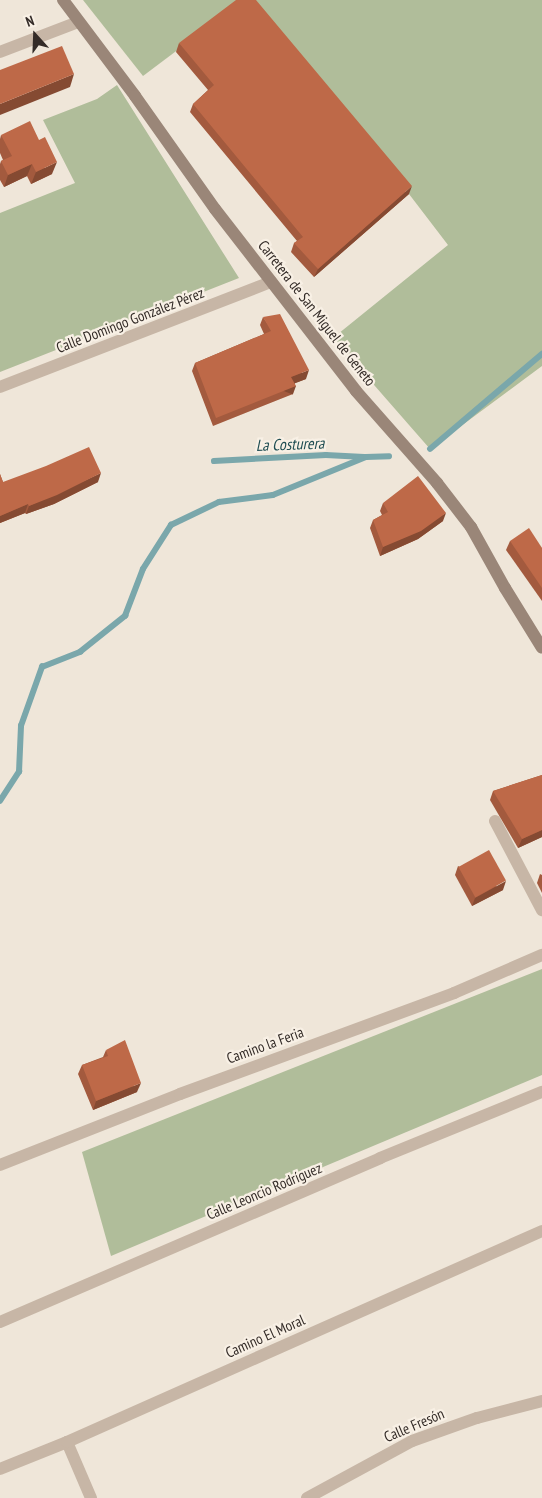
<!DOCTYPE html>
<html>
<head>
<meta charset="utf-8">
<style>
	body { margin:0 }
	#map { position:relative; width:542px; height:1498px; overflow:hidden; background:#efe6d9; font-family:"PT Sans Narrow",sans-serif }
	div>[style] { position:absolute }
	.green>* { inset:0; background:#b0bd9a }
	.stream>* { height:5.5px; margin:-2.75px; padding:0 2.75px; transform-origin:2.75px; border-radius:2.75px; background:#7aa7ab }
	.minor>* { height:12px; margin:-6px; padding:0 6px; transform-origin:6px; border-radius:6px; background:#c7b6a6 }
	.secondary>* { height:12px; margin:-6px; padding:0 6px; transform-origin:6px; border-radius:6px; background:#9a8678 }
	.wall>* { inset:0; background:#a35a3e }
	.shaded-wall>* { inset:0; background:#854a32; transform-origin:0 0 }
	.building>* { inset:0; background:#be6948; transform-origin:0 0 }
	span { translate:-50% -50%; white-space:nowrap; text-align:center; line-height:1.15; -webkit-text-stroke:4.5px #f8f0e5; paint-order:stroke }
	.street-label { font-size:15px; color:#332b27 }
	.water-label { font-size:16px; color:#1f4d52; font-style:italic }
	.north { position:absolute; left:10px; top:10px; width:50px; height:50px; -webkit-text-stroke:4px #f8f0e5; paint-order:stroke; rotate:340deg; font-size:14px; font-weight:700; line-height:20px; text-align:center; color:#332b27 }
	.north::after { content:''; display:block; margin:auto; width:18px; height:22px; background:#332b27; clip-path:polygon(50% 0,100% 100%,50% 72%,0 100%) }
</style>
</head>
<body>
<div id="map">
	<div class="green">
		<i style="clip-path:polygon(83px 0,244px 0,143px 76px)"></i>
		<i style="clip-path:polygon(245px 0,542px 0,542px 366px,430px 449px,333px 338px,448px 245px,409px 194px)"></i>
		<i style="clip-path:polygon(117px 85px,239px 278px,0 372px,0 213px,75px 183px,43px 120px,97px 99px)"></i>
		<i style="clip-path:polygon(542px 969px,542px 1075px,111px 1256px,82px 1152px)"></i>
	</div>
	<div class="stream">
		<i style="left:430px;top:449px;width:147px;rotate:-40.3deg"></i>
		<i style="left:214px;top:461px;width:112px;rotate:-3.1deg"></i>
		<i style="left:326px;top:455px;width:38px;rotate:3deg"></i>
		<i style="left:0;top:801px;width:35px;rotate:-57deg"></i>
		<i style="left:19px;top:772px;width:46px;rotate:-87.5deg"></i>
		<i style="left:21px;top:726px;width:63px;rotate:-70.4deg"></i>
		<i style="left:42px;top:667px;width:41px;rotate:-21.5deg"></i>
		<i style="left:80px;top:652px;width:58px;rotate:-38.7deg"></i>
		<i style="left:125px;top:616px;width:50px;rotate:-69deg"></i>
		<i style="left:143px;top:569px;width:52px;rotate:-57.5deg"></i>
		<i style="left:171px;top:525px;width:53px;rotate:-25.6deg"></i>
		<i style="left:219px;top:502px;width:54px;rotate:-7.4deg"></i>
		<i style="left:273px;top:495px;width:100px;rotate:-22.2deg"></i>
		<i style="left:366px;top:457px;width:23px;rotate:-2deg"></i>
	</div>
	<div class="minor">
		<i style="left:0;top:52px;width:84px;rotate:-21deg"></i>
		<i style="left:0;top:387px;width:291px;rotate:-21.2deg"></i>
		<i style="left:495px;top:821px;width:101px;rotate:62.2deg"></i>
		<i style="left:0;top:1165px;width:193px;rotate:-21.5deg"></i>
		<i style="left:180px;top:1094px;width:292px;rotate:-20.2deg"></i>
		<i style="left:454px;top:993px;width:96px;rotate:-23.4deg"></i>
		<i style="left:0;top:1322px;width:414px;rotate:-23.3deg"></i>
		<i style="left:380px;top:1158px;width:175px;rotate:-22.2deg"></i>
		<i style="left:67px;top:1442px;width:61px;rotate:66.8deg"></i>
		<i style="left:0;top:1469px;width:72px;rotate:-21.9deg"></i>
		<i style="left:67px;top:1442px;width:520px;rotate:-23.95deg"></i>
		<i style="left:307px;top:1498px;width:119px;rotate:-28.5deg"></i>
		<i style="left:412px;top:1441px;width:69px;rotate:-19.5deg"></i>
		<i style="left:477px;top:1418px;width:67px;rotate:-14.7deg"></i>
	</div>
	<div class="secondary">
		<i style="left:63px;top:0;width:120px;rotate:53.1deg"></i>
		<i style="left:135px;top:96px;width:138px;rotate:54.7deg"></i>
		<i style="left:215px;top:209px;width:230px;rotate:52.2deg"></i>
		<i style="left:356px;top:391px;width:123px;rotate:48.6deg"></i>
		<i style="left:437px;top:483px;width:56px;rotate:52.3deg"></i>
		<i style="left:471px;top:527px;width:70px;rotate:60.9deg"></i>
		<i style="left:505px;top:588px;width:70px;rotate:58.3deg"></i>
	</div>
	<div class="wall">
		<i style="clip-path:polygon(179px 43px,409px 194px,314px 277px,291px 252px,294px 243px,297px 241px,190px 112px,193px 104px,208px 90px,176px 52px)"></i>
		<i style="clip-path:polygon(1px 135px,52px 174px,31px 184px,27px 176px,4px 187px,0 180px,0 164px,1px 161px,3px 160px,0 153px,0 139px)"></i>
		<i style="clip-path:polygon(263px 317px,306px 379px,295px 383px,293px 394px,213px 426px,192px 371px,195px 363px,264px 334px,260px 325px)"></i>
		<i style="clip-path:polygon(0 474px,3px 482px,98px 482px,54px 504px,26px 514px,25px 513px,0 523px)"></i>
		<i style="clip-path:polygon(383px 503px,443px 521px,418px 539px,380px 556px,370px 528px,373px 520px,382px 515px,380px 511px)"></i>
		<i style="clip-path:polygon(510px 541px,542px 548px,542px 601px,506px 550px)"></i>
		<i style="clip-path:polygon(542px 775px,542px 837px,518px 848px,490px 800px,493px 791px)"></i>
		<i style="clip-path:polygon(458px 866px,503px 890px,472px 906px,455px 875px)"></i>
		<i style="clip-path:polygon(540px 874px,542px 875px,542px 893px,537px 883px)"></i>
		<i style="clip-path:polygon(106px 1050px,137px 1092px,93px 1110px,78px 1074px,82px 1065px,103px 1057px)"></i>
	</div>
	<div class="shaded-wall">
		<i style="clip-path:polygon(74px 74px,70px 87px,0 115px,0 104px)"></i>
		<i style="clip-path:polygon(57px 162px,52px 174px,31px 184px,36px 172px)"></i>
		<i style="clip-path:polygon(32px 164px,27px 176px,4px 187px,8px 175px)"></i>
		<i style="clip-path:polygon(412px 186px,409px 194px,314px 277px,318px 269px)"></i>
		<i style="clip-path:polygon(309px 370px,306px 379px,288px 386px,291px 377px)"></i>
		<i style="left:296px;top:386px;width:9px;height:86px;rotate:111deg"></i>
		<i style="clip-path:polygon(101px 473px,98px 482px,54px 504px,26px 514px,29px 506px)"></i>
		<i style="clip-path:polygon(28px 504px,25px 513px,0 523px,0 516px)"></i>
		<i style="clip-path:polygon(446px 513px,443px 521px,418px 539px,380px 556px,383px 547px)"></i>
		<i style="clip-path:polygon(542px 830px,542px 837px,518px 848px,522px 839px)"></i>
		<i style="clip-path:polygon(506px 881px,503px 890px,472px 906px,475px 898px)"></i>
		<i style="clip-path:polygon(141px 1083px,137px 1092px,93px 1110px,96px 1101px)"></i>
	</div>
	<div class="building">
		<i style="clip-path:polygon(236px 0,256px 0,412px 186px,318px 269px,294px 243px,303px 237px,193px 104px,214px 85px,179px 43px)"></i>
		<i style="clip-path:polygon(62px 46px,74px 74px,0 104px,0 70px)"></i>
		<i style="clip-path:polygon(30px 121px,39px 140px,45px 137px,57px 162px,36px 172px,32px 164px,8px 175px,1px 161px,12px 156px,1px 135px)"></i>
		<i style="clip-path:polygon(280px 314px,309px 370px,291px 377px,296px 386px,216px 418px,195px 363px,271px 331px,263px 317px)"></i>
		<i style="clip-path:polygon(89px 447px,101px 473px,57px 495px,29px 506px,28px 504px,0 516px,0 474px,3px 482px,46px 466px)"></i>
		<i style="clip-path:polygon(418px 476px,446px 513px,421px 531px,383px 547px,373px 520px,388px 512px,383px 503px)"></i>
		<i style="clip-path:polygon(529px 528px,542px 548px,542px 588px,510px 541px)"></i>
		<i style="clip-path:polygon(542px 775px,542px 830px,522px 839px,493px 791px)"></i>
		<i style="left:489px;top:850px;width:35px;height:35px;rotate:61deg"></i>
		<i style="clip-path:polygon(125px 1040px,141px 1083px,96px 1101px,82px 1065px,108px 1056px,106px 1050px)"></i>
	</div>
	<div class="street-label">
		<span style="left:317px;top:313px;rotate:52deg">Carretera de San Miguel de Geneto</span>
		<span style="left:130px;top:320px;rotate:-21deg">Calle Domingo González Pérez</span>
		<span style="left:265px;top:1045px;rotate:-20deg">Camino la Feria</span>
		<span style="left:264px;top:1191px;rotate:-23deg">Calle Leoncio Rodríguez</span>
		<span style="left:265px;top:1336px;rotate:-24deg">Camino El Moral</span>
		<span style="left:414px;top:1425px;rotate:-23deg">Calle Fresón</span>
	</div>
	<div class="water-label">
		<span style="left:290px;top:444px;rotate:-2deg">La Costurera</span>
	</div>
	<div class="north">N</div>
</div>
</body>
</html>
